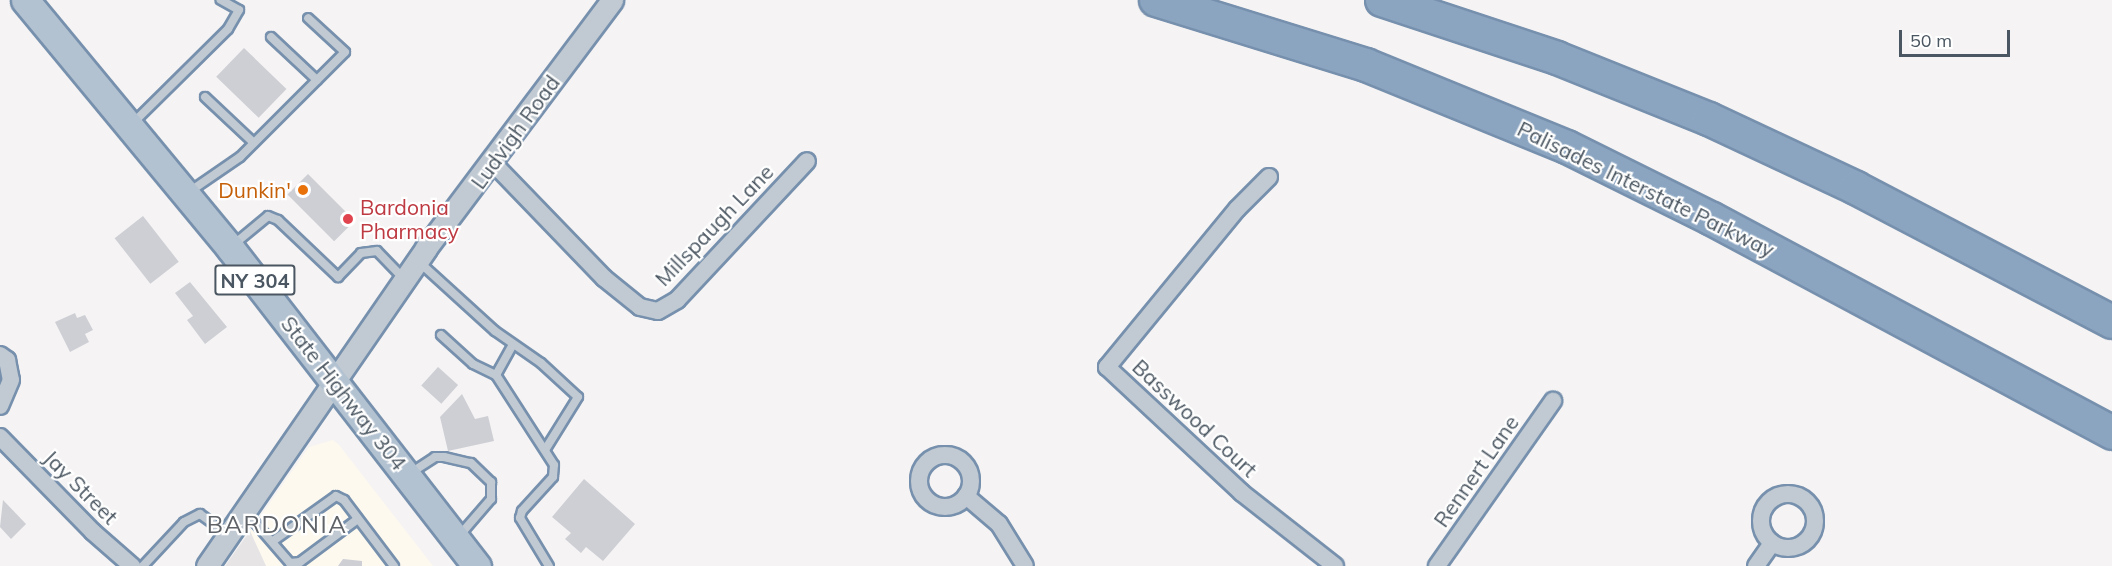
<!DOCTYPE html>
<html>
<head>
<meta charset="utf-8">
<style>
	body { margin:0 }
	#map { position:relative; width:2112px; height:566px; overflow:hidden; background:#f5f3f3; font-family:Mulish,sans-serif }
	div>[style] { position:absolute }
	.commercial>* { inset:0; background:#fdf9ef }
	.education>* { inset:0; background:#e6e4e5 }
	.building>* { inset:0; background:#cdcfd5; transform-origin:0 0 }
	.roads { filter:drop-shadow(2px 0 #7690ad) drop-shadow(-2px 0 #7690ad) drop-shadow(0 2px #7690ad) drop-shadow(0 -2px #7690ad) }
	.service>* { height:8px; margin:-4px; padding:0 4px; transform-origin:4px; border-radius:4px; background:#c1cad2 }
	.minor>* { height:16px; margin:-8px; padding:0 8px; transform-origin:8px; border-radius:8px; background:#c1cad2 }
	.minor>.ring { margin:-8px; padding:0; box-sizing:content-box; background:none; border:16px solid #c1cad2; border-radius:50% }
	.tertiary>* { height:21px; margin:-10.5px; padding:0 10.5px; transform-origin:10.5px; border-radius:10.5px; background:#c1cad2 }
	.primary>* { height:27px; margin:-13.5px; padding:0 13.5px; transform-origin:13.5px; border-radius:13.5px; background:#b3c2d1 }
	.motorway>* { height:32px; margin:-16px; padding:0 16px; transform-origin:16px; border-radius:16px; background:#8ba5c1 }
	.dots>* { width:16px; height:16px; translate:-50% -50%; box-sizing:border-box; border:3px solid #fff; border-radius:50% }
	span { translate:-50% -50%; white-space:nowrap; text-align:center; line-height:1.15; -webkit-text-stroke:4.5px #fff; paint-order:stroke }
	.shield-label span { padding:2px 4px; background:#fff; border:2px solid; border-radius:4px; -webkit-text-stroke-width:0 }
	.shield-label { font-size:20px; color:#4a5661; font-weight:700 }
	.street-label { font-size:21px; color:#4a5661 }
	.food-label { font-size:21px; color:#c56008 }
	.right { translate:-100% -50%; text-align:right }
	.health-label { font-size:21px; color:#be3a42 }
	.left { translate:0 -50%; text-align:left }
	.quarter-label { font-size:24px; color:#5f6368; letter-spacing:1.5px }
	.scale { position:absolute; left:1899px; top:30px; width:111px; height:27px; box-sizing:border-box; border:3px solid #4a5661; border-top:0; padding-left:8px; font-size:18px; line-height:21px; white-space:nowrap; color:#4a5661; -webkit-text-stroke:4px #fff; paint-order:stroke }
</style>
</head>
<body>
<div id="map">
	<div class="commercial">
		<i style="clip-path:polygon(333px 440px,339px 445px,433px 566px,266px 566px,250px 531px,309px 447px)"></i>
	</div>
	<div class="education">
		<i style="clip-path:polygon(250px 531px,266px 566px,225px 566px)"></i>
	</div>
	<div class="building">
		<i style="left:244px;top:48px;width:59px;height:40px;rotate:44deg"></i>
		<i style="left:308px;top:174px;width:66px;height:29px;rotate:45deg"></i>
		<i style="left:143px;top:216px;width:58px;height:36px;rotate:52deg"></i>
		<i style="clip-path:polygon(190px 282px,227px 327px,205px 344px,187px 320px,193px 316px,175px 293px)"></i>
		<i style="clip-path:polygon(75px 313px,77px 318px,85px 315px,93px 330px,85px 334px,89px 342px,70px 352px,55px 322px)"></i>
		<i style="left:438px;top:367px;width:27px;height:25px;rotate:42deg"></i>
		<i style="clip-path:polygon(462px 394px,475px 419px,488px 416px,494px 441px,448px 451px,440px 417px)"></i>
		<i style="clip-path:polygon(584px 479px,635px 524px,603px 561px,586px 547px,581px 553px,565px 539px,571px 533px,552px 517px)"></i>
		<i style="clip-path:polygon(3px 500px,26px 524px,11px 539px,0 527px)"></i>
		<i style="clip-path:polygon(343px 559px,362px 561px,362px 566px,338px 566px)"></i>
	</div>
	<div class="roads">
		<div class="service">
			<i style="left:271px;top:37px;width:63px;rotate:43.1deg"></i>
			<i style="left:205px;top:97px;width:67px;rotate:43.2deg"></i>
			<i style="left:132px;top:124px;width:135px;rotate:-44.7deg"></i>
			<i style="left:228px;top:29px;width:22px;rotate:-60deg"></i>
			<i style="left:239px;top:10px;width:21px;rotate:-151deg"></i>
			<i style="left:189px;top:192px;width:62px;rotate:-34.5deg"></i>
			<i style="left:240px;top:157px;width:148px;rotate:-45deg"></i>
			<i style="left:345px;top:52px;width:50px;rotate:-137.4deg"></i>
			<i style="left:233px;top:245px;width:45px;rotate:-39.6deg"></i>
			<i style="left:268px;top:216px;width:11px;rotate:22deg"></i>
			<i style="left:278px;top:220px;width:83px;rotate:43.5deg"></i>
			<i style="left:338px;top:277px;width:33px;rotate:-46deg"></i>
			<i style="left:361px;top:253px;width:16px;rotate:-7deg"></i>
			<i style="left:377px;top:251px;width:39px;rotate:46deg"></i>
			<i style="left:418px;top:261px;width:104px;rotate:42.3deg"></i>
			<i style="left:495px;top:331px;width:56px;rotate:34.8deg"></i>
			<i style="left:541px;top:363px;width:50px;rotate:42.6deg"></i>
			<i style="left:578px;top:397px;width:62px;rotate:121.9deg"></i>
			<i style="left:441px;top:335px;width:43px;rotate:42.2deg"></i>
			<i style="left:473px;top:364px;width:25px;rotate:26deg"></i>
			<i style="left:496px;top:375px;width:107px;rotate:57.2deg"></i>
			<i style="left:554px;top:465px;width:12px;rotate:95deg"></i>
			<i style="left:553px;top:477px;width:46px;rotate:132.4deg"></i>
			<i style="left:522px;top:511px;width:7px;rotate:106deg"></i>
			<i style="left:520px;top:518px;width:56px;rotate:58.9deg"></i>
			<i style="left:496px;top:375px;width:35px;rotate:-61deg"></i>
			<i style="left:409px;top:474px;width:31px;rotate:-33deg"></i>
			<i style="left:435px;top:457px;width:9px"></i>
			<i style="left:444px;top:457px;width:28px;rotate:13deg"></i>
			<i style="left:471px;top:463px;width:28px;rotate:44deg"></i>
			<i style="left:491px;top:482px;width:17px;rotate:90deg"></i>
			<i style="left:491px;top:499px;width:49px;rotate:130.9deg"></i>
			<i style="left:245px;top:511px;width:69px;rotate:49.1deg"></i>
			<i style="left:273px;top:541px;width:77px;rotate:-35.5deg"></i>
			<i style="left:336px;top:496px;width:9px;rotate:27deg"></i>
			<i style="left:344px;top:500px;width:83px;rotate:52.9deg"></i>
			<i style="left:290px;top:563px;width:10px;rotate:-6deg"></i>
			<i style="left:300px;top:562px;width:72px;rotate:-36.6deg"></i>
			<i style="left:143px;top:566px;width:60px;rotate:-47deg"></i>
			<i style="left:184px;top:522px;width:18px;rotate:-27deg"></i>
			<i style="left:200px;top:514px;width:34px;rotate:36deg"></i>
		</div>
		<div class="minor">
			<i style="left:493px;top:163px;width:160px;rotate:46deg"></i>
			<i style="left:604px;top:278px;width:46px;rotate:38.9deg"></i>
			<i style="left:640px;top:307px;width:18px;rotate:13deg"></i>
			<i style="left:658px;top:311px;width:22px;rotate:-30deg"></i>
			<i style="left:677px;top:300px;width:190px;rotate:-46.9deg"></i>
			<i style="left:1269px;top:177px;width:45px;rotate:135deg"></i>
			<i style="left:1237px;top:209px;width:205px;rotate:129.4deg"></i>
			<i style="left:1107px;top:367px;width:185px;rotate:43deg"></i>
			<i style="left:1242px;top:493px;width:118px;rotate:38.1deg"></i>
			<i style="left:0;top:355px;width:9px;rotate:36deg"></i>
			<i style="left:7px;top:360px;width:20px;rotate:79deg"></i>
			<i style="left:11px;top:380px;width:28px;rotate:113deg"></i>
			<i style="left:0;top:437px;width:133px;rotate:45.6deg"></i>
			<i style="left:93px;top:532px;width:52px;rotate:41.1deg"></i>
			<i class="ring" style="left:919px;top:455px;width:36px;height:36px"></i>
			<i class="ring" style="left:1761px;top:494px;width:38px;height:38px"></i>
			<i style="left:966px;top:496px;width:43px;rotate:40.3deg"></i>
			<i style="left:999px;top:524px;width:49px;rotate:58.2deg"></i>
			<i style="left:1437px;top:566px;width:202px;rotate:-54.9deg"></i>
			<i style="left:1756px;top:566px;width:28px;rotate:-55deg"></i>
		</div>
		<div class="tertiary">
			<i style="left:207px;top:566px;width:386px;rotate:-55.4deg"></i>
			<i style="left:426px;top:248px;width:310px;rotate:-53.1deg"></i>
		</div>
		<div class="primary">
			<i style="left:25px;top:0;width:322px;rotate:50.4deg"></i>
			<i style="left:230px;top:248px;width:403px;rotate:52.2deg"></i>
		</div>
		<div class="motorway">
			<i style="left:1156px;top:0;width:220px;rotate:17.2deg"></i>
			<i style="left:1366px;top:65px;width:217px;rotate:22.2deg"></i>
			<i style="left:1567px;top:147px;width:162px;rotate:26.4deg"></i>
			<i style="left:1712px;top:219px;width:454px;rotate:28.1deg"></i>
			<i style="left:1382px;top:0;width:184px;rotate:18.3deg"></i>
			<i style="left:1557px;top:58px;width:164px;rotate:21.9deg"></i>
			<i style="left:1709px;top:119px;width:162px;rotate:25.1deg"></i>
			<i style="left:1856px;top:188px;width:289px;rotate:27.6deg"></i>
		</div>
	</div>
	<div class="dots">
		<i style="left:303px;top:190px;background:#e8710a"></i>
		<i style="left:348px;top:219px;background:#e0444e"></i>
	</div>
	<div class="shield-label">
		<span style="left:255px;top:280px">NY 304</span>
	</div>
	<div class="street-label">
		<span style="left:515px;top:132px;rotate:-54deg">Ludvigh Road</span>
		<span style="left:1646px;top:189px;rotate:26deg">Palisades Interstate Parkway</span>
		<span style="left:714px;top:225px;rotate:-46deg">Millspaugh Lane</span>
		<span style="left:344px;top:393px;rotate:52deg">State Highway 304</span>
		<span style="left:1195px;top:418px;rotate:43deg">Basswood Court</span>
		<span style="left:1476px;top:471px;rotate:-55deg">Rennert Lane</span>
		<span style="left:81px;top:487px;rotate:45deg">Jay Street</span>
	</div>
	<div class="food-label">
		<span class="right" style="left:291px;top:190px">Dunkin'</span>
	</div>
	<div class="health-label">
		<span class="left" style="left:360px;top:219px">Bardonia<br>Pharmacy</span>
	</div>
	<div class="quarter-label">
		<span style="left:277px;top:525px">BARDONIA</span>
	</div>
	<div class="scale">50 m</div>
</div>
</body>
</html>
